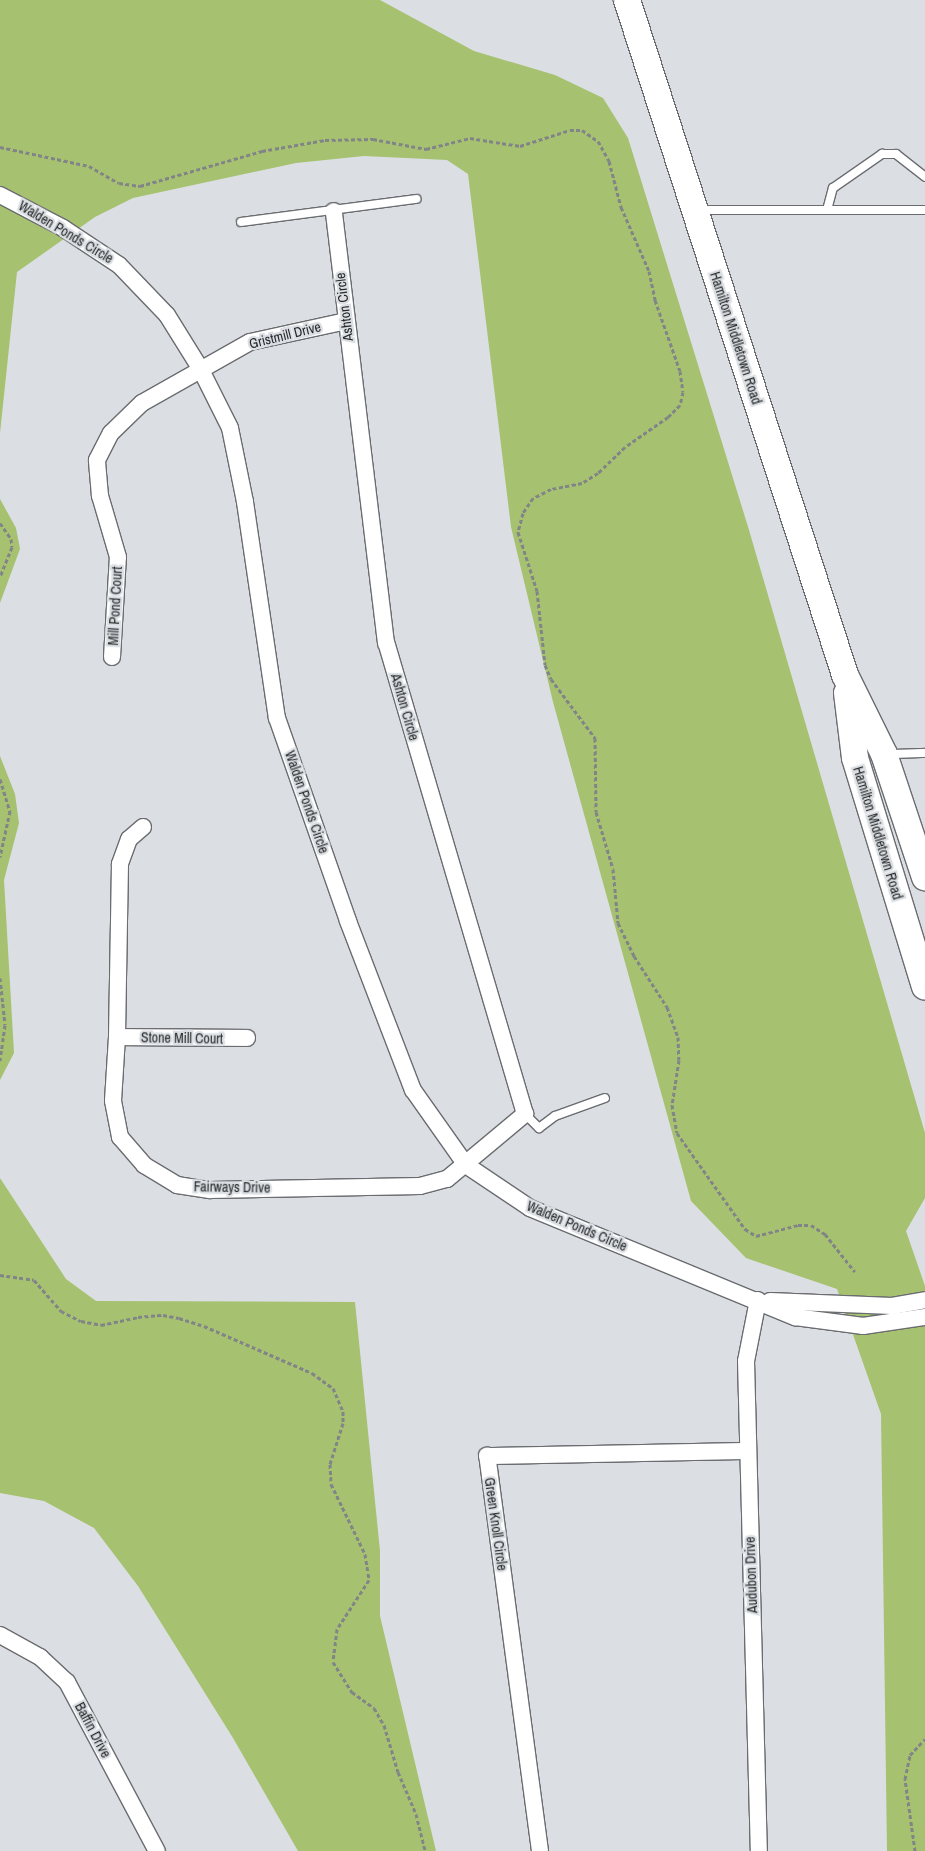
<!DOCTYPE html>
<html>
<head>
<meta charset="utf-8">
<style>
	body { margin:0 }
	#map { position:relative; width:925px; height:1851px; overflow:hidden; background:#dbdfe3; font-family:"Archivo Narrow",sans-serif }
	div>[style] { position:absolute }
	.green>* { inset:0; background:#a6c16f }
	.path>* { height:3px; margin-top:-1.5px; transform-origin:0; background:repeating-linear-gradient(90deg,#828587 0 4px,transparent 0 6.5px) }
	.roads { filter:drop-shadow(1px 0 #6a6c70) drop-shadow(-1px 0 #6a6c70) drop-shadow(0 1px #6a6c70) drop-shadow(0 -1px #6a6c70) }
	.service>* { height:8px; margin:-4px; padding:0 4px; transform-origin:4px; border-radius:4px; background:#fff }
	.minor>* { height:16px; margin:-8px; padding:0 8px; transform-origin:8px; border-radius:8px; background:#fff }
	.trunk>* { height:26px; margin:-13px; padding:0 13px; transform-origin:13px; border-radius:13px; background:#fff }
	span { translate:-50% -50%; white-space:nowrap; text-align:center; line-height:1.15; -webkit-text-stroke:4.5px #dbdfe3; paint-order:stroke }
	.street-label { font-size:14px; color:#262829 }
</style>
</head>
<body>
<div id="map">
	<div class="green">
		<i style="clip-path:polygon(0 0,380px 0,474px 51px,555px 75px,603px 98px,628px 138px,749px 530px,925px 1133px,925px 1198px,906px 1231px,925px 1286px,925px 1851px,887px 1851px,881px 1414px,837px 1289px,746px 1258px,691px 1201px,553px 702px,511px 527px,468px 174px,447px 160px,364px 156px,296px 163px,133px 198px,95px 217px,17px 272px,0 433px)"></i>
		<i style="clip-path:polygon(0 499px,16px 528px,20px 549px,0 603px)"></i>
		<i style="clip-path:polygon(0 756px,15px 794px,19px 823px,4px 880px,14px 1053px,0 1080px)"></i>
		<i style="clip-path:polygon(0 1178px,66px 1279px,96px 1301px,355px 1302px,380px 1551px,380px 1616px,436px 1851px,298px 1851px,233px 1738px,138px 1586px,94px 1528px,44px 1501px,0 1493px)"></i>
	</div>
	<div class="path">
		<i style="left:0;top:147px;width:91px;rotate:12.1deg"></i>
		<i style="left:89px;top:166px;width:34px;rotate:30deg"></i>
		<i style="left:119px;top:183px;width:21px;rotate:8deg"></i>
		<i style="left:140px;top:186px;width:127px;rotate:-16deg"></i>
		<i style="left:262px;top:151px;width:64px;rotate:-9.9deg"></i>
		<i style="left:325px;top:140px;width:48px;rotate:-1.2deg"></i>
		<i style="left:373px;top:139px;width:54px;rotate:10.7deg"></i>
		<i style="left:426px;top:149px;width:45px;rotate:-14deg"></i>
		<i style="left:470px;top:138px;width:51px;rotate:9.1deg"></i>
		<i style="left:520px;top:146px;width:52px;rotate:-17.7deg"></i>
		<i style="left:570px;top:130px;width:12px"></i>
		<i style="left:582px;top:130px;width:19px;rotate:35deg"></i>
		<i style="left:598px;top:141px;width:23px;rotate:61deg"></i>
		<i style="left:609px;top:161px;width:48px;rotate:75.4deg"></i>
		<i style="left:621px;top:207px;width:70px;rotate:66.4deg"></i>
		<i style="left:649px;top:271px;width:30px;rotate:78deg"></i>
		<i style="left:655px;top:300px;width:75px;rotate:70.6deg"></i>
		<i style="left:680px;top:371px;width:21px;rotate:82deg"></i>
		<i style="left:683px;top:392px;width:13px;rotate:103deg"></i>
		<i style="left:680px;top:405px;width:17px;rotate:135deg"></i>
		<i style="left:668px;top:417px;width:52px;rotate:145.1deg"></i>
		<i style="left:625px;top:447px;width:37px;rotate:136deg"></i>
		<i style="left:598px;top:473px;width:19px;rotate:148deg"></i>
		<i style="left:582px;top:483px;width:32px;rotate:169deg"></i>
		<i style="left:551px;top:489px;width:20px;rotate:153deg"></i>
		<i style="left:533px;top:498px;width:18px;rotate:124deg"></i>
		<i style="left:523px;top:513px;width:20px;rotate:105deg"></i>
		<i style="left:518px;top:532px;width:62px;rotate:72.1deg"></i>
		<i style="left:537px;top:591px;width:74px;rotate:83.8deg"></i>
		<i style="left:545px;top:665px;width:15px;rotate:67deg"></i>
		<i style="left:551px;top:679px;width:74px;rotate:53.3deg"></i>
		<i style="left:595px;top:738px;width:74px;rotate:89.2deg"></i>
		<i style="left:596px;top:812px;width:59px;rotate:73.4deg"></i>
		<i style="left:613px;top:869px;width:54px;rotate:84.7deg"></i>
		<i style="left:618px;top:923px;width:37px;rotate:64deg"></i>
		<i style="left:634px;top:956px;width:61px;rotate:57.1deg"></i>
		<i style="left:667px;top:1007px;width:32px;rotate:70deg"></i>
		<i style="left:678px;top:1037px;width:23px;rotate:88deg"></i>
		<i style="left:679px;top:1060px;width:46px;rotate:98.8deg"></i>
		<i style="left:672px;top:1105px;width:28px;rotate:80deg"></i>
		<i style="left:677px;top:1133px;width:118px;rotate:54.7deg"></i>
		<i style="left:745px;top:1229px;width:13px;rotate:32deg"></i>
		<i style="left:756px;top:1236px;width:43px;rotate:-14.7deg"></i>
		<i style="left:798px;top:1225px;width:13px"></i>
		<i style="left:811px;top:1225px;width:17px;rotate:33deg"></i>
		<i style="left:825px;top:1234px;width:48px;rotate:51.7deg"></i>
		<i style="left:0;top:523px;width:19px;rotate:55deg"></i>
		<i style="left:11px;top:539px;width:8px;rotate:83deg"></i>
		<i style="left:12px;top:547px;width:32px;rotate:112deg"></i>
		<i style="left:0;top:779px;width:34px;rotate:73deg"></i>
		<i style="left:10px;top:811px;width:47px;rotate:102.3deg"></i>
		<i style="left:0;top:978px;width:47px;rotate:83.9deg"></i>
		<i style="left:5px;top:1025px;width:36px;rotate:98deg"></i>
		<i style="left:0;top:1275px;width:34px;rotate:8deg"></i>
		<i style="left:34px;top:1280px;width:41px;rotate:48.9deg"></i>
		<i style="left:61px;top:1311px;width:22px;rotate:27deg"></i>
		<i style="left:81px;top:1321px;width:20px;rotate:11deg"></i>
		<i style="left:101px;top:1325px;width:38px;rotate:-12deg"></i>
		<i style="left:138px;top:1317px;width:25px;rotate:-5deg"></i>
		<i style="left:163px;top:1315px;width:16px;rotate:11deg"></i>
		<i style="left:179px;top:1318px;width:26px;rotate:18deg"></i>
		<i style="left:204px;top:1326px;width:118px;rotate:23.5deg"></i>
		<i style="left:312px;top:1373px;width:26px;rotate:36deg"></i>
		<i style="left:333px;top:1388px;width:25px;rotate:67deg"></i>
		<i style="left:343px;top:1411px;width:12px;rotate:90deg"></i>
		<i style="left:343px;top:1423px;width:43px;rotate:107.6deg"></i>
		<i style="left:330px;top:1464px;width:20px;rotate:87deg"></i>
		<i style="left:331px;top:1484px;width:78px;rotate:64.1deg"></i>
		<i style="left:365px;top:1554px;width:26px;rotate:81deg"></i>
		<i style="left:369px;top:1580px;width:59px;rotate:123.1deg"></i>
		<i style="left:337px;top:1629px;width:33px;rotate:97deg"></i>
		<i style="left:333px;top:1662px;width:36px;rotate:58deg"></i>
		<i style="left:352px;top:1692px;width:27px;rotate:36deg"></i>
		<i style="left:374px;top:1708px;width:20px;rotate:60deg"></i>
		<i style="left:384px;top:1725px;width:49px;rotate:73.4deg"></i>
		<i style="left:398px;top:1772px;width:46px;rotate:66.8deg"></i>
		<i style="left:416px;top:1814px;width:38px;rotate:76deg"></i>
		<i style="left:915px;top:1851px;width:73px;rotate:-97.9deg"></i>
		<i style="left:905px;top:1779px;width:25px;rotate:-78deg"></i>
		<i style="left:910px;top:1755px;width:22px;rotate:-47deg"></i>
	</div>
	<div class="roads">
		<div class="service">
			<i style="left:700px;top:210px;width:225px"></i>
			<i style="left:827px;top:210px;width:23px;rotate:-75deg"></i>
			<i style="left:833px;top:188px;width:60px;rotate:-34.8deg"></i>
			<i style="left:882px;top:154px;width:14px"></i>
			<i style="left:896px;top:154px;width:37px;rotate:38deg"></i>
			<i style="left:241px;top:222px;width:177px;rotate:-7.5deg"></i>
			<i style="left:890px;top:754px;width:35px;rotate:-2deg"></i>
			<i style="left:525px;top:1114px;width:20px;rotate:45deg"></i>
			<i style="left:539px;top:1128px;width:20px;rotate:-37deg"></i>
			<i style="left:555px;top:1116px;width:53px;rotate:-19.8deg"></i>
		</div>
		<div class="minor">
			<i style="left:0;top:195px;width:71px;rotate:27.6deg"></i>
			<i style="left:63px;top:228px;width:67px;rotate:33.5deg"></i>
			<i style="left:119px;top:265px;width:69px;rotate:46.2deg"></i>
			<i style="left:167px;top:315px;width:62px;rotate:58.1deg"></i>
			<i style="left:200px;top:368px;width:67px;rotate:63.4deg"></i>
			<i style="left:230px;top:428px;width:76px;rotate:78.5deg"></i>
			<i style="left:245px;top:502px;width:218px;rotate:81.6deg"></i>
			<i style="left:277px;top:718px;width:215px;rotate:70.7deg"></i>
			<i style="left:348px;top:921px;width:181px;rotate:69deg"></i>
			<i style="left:413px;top:1090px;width:92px;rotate:54.8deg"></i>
			<i style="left:466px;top:1165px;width:77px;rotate:33.9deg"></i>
			<i style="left:530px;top:1208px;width:287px;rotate:22.4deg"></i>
			<i style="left:795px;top:1317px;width:69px;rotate:7.5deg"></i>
			<i style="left:863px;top:1326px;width:63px;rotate:-8.3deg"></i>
			<i style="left:112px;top:657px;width:100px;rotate:-86.6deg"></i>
			<i style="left:118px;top:557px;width:64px;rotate:-106.4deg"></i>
			<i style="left:100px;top:496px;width:36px;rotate:-95deg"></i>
			<i style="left:97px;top:460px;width:30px;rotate:-63deg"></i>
			<i style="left:111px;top:433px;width:43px;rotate:-44.1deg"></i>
			<i style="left:142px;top:403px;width:124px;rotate:-29.5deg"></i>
			<i style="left:250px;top:342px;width:98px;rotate:-12.3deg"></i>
			<i style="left:143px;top:827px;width:18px;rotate:139deg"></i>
			<i style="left:129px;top:839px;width:27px;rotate:110deg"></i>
			<i style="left:120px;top:864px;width:173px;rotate:91deg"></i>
			<i style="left:117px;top:1037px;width:64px;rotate:93.6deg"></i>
			<i style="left:113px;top:1101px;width:37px;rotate:79deg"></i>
			<i style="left:120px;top:1137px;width:37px;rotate:49deg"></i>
			<i style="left:144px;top:1165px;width:39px;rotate:31deg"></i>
			<i style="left:177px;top:1185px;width:33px;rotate:9deg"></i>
			<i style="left:210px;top:1190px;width:210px;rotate:-1.1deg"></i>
			<i style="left:420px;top:1186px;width:28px;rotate:-15deg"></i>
			<i style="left:447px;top:1179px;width:102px;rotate:-39.8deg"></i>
			<i style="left:525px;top:1114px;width:491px;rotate:-106.4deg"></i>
			<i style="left:386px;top:643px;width:435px;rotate:-96.9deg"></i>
			<i style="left:117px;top:1037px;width:130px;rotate:0.4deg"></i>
			<i style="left:758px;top:1300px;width:62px;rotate:101.1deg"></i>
			<i style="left:746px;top:1361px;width:490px;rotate:88.5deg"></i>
			<i style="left:770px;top:1301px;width:122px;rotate:2.3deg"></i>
			<i style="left:892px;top:1306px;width:34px;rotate:-10deg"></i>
			<i style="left:0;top:1635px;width:46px;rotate:28.8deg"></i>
			<i style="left:40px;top:1657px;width:37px;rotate:43deg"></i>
			<i style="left:67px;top:1682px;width:191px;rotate:62deg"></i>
			<i style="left:540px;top:1851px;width:399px;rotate:-97.6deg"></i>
			<i style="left:487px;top:1456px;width:261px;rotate:-1.1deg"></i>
		</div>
		<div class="trunk">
			<i style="left:627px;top:0;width:709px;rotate:72.1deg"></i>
			<i style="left:845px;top:675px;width:88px;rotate:63.7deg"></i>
			<i style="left:884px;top:754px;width:130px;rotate:71.6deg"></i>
			<i style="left:847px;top:693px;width:65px;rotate:83deg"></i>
			<i style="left:855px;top:758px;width:239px;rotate:73deg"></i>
		</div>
	</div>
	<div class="street-label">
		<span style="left:66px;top:232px;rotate:31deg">Walden Ponds Circle</span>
		<span style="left:344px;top:307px;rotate:-97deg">Ashton Circle</span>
		<span style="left:285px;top:335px;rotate:-14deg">Gristmill Drive</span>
		<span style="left:736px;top:338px;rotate:72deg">Hamilton Middletown Road</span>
		<span style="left:115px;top:606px;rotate:-87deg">Mill Pond Court</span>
		<span style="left:405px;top:707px;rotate:74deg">Ashton Circle</span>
		<span style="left:307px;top:802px;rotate:71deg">Walden Ponds Circle</span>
		<span style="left:878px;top:833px;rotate:73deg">Hamilton Middletown Road</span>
		<span style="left:182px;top:1038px;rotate:1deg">Stone Mill Court</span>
		<span style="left:232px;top:1187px;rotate:1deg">Fairways Drive</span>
		<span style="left:577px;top:1226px;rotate:23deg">Walden Ponds Circle</span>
		<span style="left:496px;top:1524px;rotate:82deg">Green Knoll Circle</span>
		<span style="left:751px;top:1575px;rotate:-92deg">Audubon Drive</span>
		<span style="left:93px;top:1730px;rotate:62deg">Baffin Drive</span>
	</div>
</div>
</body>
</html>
